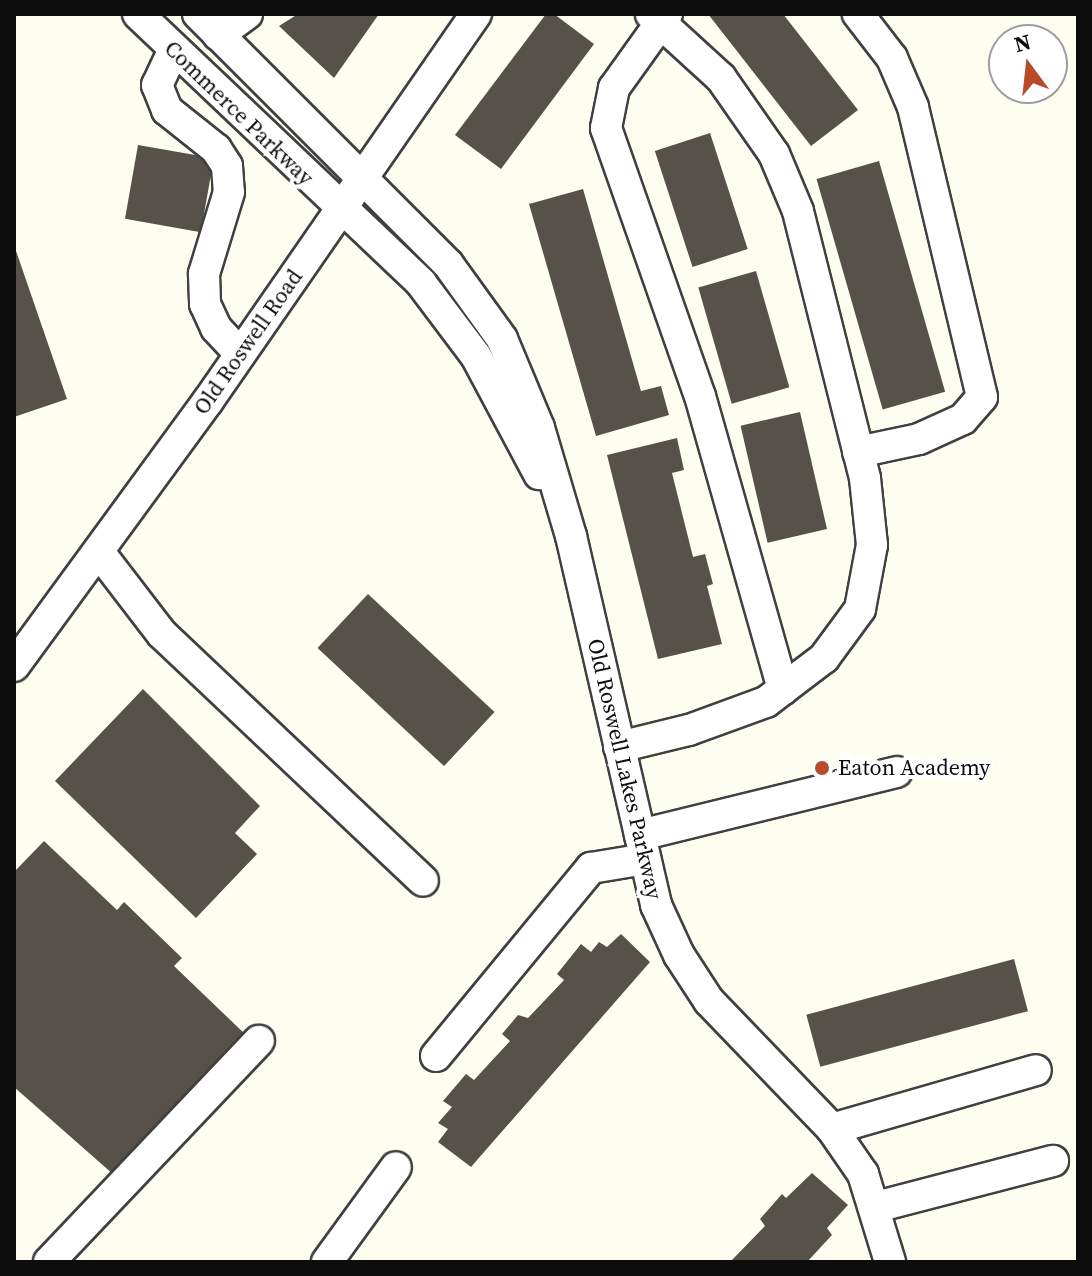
<!DOCTYPE html>
<html>
<head>
<meta charset="utf-8">
<style>
	body { margin:0 }
	#map { position:relative; width:1092px; height:1276px; overflow:hidden; background:#fdfeef; font-family:"Source Serif 4",serif }
	div>[style] { position:absolute }
	.building>* { inset:0; background:#56524a; transform-origin:0 0 }
	.roads { filter:drop-shadow(2px 0 #404040) drop-shadow(-2px 0 #404040) drop-shadow(0 2px #404040) drop-shadow(0 -2px #404040) }
	.minor>* { height:30px; margin:-15px; padding:0 15px; transform-origin:15px; border-radius:15px; background:#fff }
	.dots>* { width:22px; height:22px; translate:-50% -50%; box-sizing:border-box; border:4px solid #fff; border-radius:50% }
	span { translate:-50% -50%; white-space:nowrap; text-align:center; line-height:1.15; -webkit-text-stroke:8px #fff; paint-order:stroke }
	.street-label { font-size:22px; color:#0d0d0d }
	.poi-label { font-size:22px; color:#0d0d0d }
	.left { translate:0 -50%; text-align:left }
	.frame { position:absolute; inset:0; border:16px solid #0d0d0d; pointer-events:none }
	.north { position:absolute; left:988px; top:24px; width:80px; height:80px; box-sizing:border-box; background:#fff; border:2px solid #9e9e9e; border-radius:50%; rotate:345deg; font-size:22px; font-weight:700; line-height:32px; text-align:center; color:#0d0d0d }
	.north::after { content:''; display:block; margin:auto; width:28px; height:36px; background:#b94b2a; clip-path:polygon(50% 0,100% 100%,50% 72%,0 100%) }
</style>
</head>
<body>
<div id="map">
	<div class="building">
		<i style="clip-path:polygon(298px 14px,379px 14px,334px 78px,279px 26px)"></i>
		<i style="clip-path:polygon(546px 14px,554px 14px,594px 44px,501px 169px,455px 135px)"></i>
		<i style="clip-path:polygon(708px 14px,783px 14px,858px 110px,811px 146px)"></i>
		<i style="left:710px;top:133px;width:122px;height:58px;rotate:72deg"></i>
		<i style="left:138px;top:145px;width:77px;height:75px;rotate:10deg"></i>
		<i style="left:879px;top:161px;width:240px;height:65px;rotate:74deg"></i>
		<i style="clip-path:polygon(583px 189px,641px 391px,661px 386px,669px 415px,596px 436px,529px 204px)"></i>
		<i style="clip-path:polygon(14px 245px,67px 399px,14px 417px)"></i>
		<i style="left:756px;top:271px;width:121px;height:60px;rotate:74deg"></i>
		<i style="left:800px;top:412px;width:120px;height:61px;rotate:77deg"></i>
		<i style="clip-path:polygon(677px 438px,684px 470px,672px 473px,693px 557px,705px 554px,713px 584px,707px 586px,722px 644px,658px 659px,607px 455px)"></i>
		<i style="left:368px;top:594px;width:173px;height:74px;rotate:43deg"></i>
		<i style="clip-path:polygon(143px 689px,260px 806px,235px 833px,257px 854px,196px 918px,55px 781px)"></i>
		<i style="clip-path:polygon(44px 841px,117px 910px,124px 902px,182px 958px,174px 966px,247px 1036px,114px 1175px,14px 1087px,14px 872px)"></i>
		<i style="clip-path:polygon(621px 934px,650px 962px,471px 1167px,438px 1142px,448px 1129px,438px 1123px,452px 1107px,443px 1101px,466px 1074px,474px 1080px,510px 1041px,502px 1034px,518px 1015px,528px 1018px,564px 980px,557px 974px,581px 944px,591px 952px,599px 942px,607px 947px)"></i>
		<i style="left:1014px;top:959px;width:54px;height:215px;rotate:75deg"></i>
		<i style="clip-path:polygon(812px 1173px,848px 1205px,827px 1228px,832px 1235px,807px 1262px,730px 1262px,765px 1226px,760px 1219px,782px 1194px,786px 1198px)"></i>
	</div>
	<div class="roads">
		<div class="minor">
			<i style="left:138px;top:14px;width:390px;rotate:43.5deg"></i>
			<i style="left:421px;top:283px;width:91px;rotate:53deg"></i>
			<i style="left:476px;top:356px;width:134px;rotate:61.9deg"></i>
			<i style="left:198px;top:14px;width:354px;rotate:45deg"></i>
			<i style="left:448px;top:264px;width:92px;rotate:54.2deg"></i>
			<i style="left:502px;top:339px;width:96px;rotate:67.4deg"></i>
			<i style="left:539px;top:428px;width:113px;rotate:73.5deg"></i>
			<i style="left:571px;top:536px;width:379px;rotate:77deg"></i>
			<i style="left:656px;top:905px;width:55px;rotate:65.3deg"></i>
			<i style="left:679px;top:955px;width:55px;rotate:56.9deg"></i>
			<i style="left:709px;top:1001px;width:178px;rotate:46.1deg"></i>
			<i style="left:832px;top:1129px;width:55px;rotate:55.4deg"></i>
			<i style="left:863px;top:1174px;width:92px;rotate:72.9deg"></i>
			<i style="left:667px;top:14px;width:91px;rotate:125.6deg"></i>
			<i style="left:614px;top:88px;width:41px;rotate:101.3deg"></i>
			<i style="left:606px;top:128px;width:284px;rotate:70.7deg"></i>
			<i style="left:700px;top:396px;width:305px;rotate:74.2deg"></i>
			<i style="left:218px;top:35px;width:36px;rotate:-36deg"></i>
			<i style="left:174px;top:49px;width:40px;rotate:115deg"></i>
			<i style="left:157px;top:85px;width:27px;rotate:68deg"></i>
			<i style="left:167px;top:110px;width:63px;rotate:38.5deg"></i>
			<i style="left:216px;top:149px;width:20px;rotate:57deg"></i>
			<i style="left:227px;top:166px;width:26px;rotate:86deg"></i>
			<i style="left:229px;top:192px;width:86px;rotate:107deg"></i>
			<i style="left:204px;top:274px;width:30px;rotate:88deg"></i>
			<i style="left:205px;top:304px;width:26px;rotate:65deg"></i>
			<i style="left:216px;top:328px;width:35px;rotate:47deg"></i>
			<i style="left:858px;top:452px;width:62px;rotate:-12deg"></i>
			<i style="left:919px;top:439px;width:48px;rotate:-24.4deg"></i>
			<i style="left:963px;top:419px;width:29px;rotate:-49deg"></i>
			<i style="left:982px;top:397px;width:298px;rotate:-103.4deg"></i>
			<i style="left:913px;top:107px;width:53px;rotate:-113.2deg"></i>
			<i style="left:892px;top:58px;width:56px;rotate:-127.7deg"></i>
			<i style="left:99px;top:552px;width:103px;rotate:52.5deg"></i>
			<i style="left:162px;top:634px;width:359px;rotate:43.4deg"></i>
			<i style="left:14px;top:666px;width:328px;rotate:-53.8deg"></i>
			<i style="left:208px;top:401px;width:471px;rotate:-55.3deg"></i>
			<i style="left:619px;top:747px;width:72px;rotate:-13.7deg"></i>
			<i style="left:689px;top:730px;width:82px;rotate:-20deg"></i>
			<i style="left:766px;top:702px;width:73px;rotate:-37.2deg"></i>
			<i style="left:824px;top:658px;width:61px;rotate:-53.7deg"></i>
			<i style="left:860px;top:609px;width:65px;rotate:-79.4deg"></i>
			<i style="left:872px;top:545px;width:67px;rotate:-96deg"></i>
			<i style="left:865px;top:478px;width:275px;rotate:-104.1deg"></i>
			<i style="left:798px;top:211px;width:62px;rotate:-112.8deg"></i>
			<i style="left:774px;top:154px;width:93px;rotate:-124.9deg"></i>
			<i style="left:721px;top:78px;width:95px;rotate:-137.6deg"></i>
			<i style="left:640px;top:835px;width:264px;rotate:-13.8deg"></i>
			<i style="left:436px;top:1056px;width:244px;rotate:-50.5deg"></i>
			<i style="left:591px;top:868px;width:55px;rotate:-9.5deg"></i>
			<i style="left:832px;top:1129px;width:212px;rotate:-16.1deg"></i>
			<i style="left:876px;top:1207px;width:183px;rotate:-14.6deg"></i>
			<i style="left:49px;top:1262px;width:305px;rotate:-46.5deg"></i>
			<i style="left:327px;top:1262px;width:117px;rotate:-54deg"></i>
		</div>
	</div>
	<div class="dots">
		<i style="left:822px;top:768px;background:#b94b2a"></i>
	</div>
	<div class="street-label">
		<span style="left:239px;top:113px;rotate:44deg">Commerce Parkway</span>
		<span style="left:248px;top:342px;rotate:-55deg">Old Roswell Road</span>
		<span style="left:625px;top:769px;rotate:77deg">Old Roswell Lakes Parkway</span>
	</div>
	<div class="poi-label">
		<span class="left" style="left:838px;top:768px">Eaton Academy</span>
	</div>
	<div class="frame"></div>
	<div class="north">N</div>
</div>
</body>
</html>
